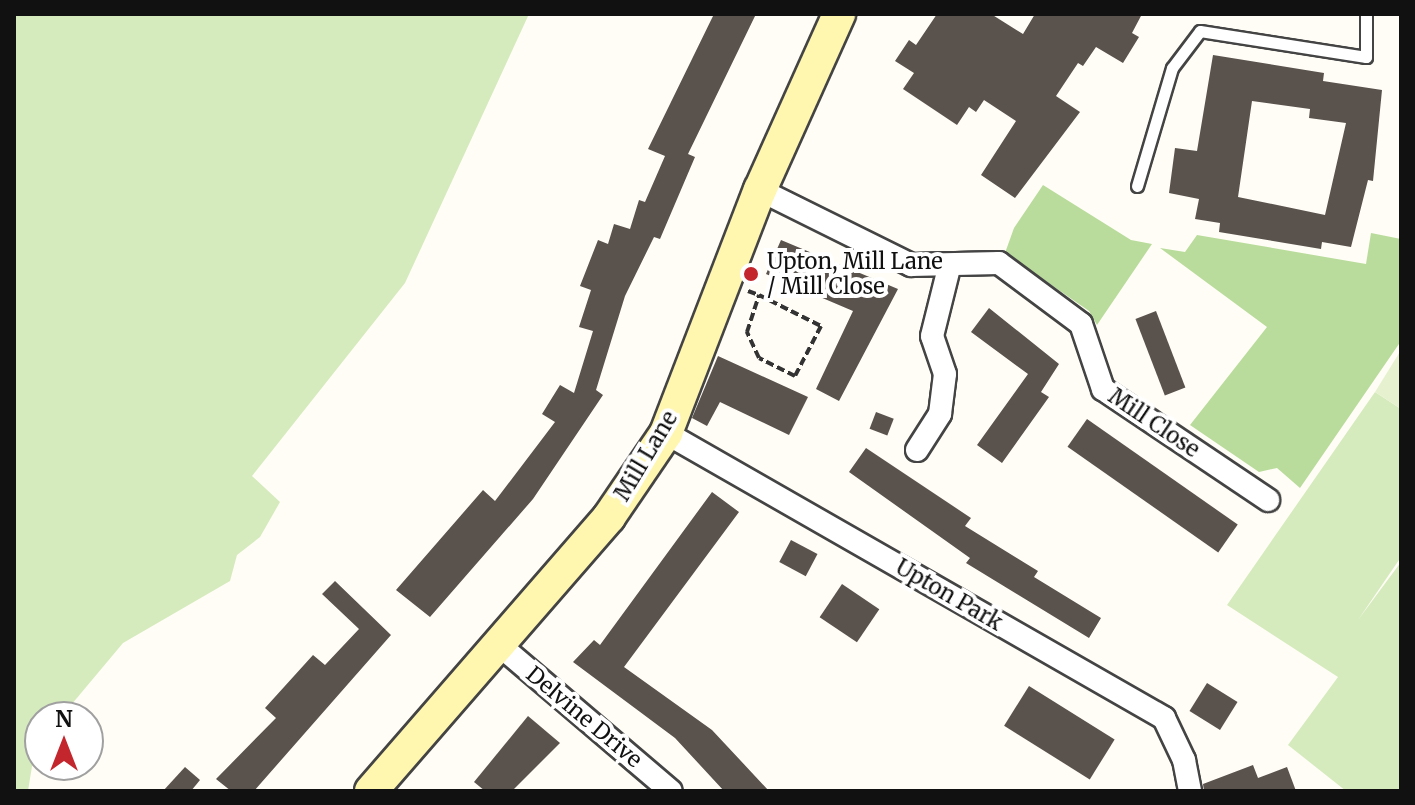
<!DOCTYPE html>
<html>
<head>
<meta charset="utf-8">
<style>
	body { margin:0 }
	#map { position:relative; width:1415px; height:805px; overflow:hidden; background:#fffdf5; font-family:Merriweather,serif }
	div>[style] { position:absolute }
	.green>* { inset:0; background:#d5ebbd }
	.forest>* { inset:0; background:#b9dc9c }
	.pitch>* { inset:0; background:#e6f2cf }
	.building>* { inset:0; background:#5a524d; transform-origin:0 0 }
	.path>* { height:4px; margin-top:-2px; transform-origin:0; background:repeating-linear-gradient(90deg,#333 0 8px,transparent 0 12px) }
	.roads { filter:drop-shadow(2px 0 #444) drop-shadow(-2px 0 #444) drop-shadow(0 2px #444) drop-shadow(0 -2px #444) }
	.lane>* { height:11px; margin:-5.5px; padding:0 5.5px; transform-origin:5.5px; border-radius:5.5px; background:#fff }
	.street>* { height:22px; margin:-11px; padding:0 11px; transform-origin:11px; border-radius:11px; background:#fff }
	.secondary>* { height:32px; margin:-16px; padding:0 16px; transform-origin:16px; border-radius:16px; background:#fff6b0 }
	.dots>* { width:22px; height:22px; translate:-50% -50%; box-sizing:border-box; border:4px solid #fff; border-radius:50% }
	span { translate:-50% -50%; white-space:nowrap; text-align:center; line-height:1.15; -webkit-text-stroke:8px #fff; paint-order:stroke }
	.poi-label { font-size:22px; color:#111 }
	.left { translate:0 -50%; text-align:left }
	.street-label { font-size:22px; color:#111 }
	.frame { position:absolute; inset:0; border:16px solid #111; pointer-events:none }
	.north { position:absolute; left:24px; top:701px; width:80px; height:80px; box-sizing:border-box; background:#fff; border:2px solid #a0a0a0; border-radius:50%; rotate:0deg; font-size:22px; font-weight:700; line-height:32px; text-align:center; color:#111 }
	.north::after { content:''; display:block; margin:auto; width:28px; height:36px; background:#c4262e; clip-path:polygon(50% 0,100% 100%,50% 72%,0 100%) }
</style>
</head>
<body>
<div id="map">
	<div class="green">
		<i style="clip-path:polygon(14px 14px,529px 14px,405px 283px,252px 476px,280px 502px,260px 537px,237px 555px,230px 581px,123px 643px,61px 717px,40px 717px,28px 791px,14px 791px)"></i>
		<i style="clip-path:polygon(1375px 392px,1401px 409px,1401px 557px,1358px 620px,1401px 562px,1401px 791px,1346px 791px,1288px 745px,1338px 677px,1227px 605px)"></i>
	</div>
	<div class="forest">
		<i style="clip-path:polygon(1043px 185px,1131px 240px,1152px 244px,1097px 325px,1089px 311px,1005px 253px,1014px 228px)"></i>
		<i style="clip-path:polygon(1371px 233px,1401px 239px,1401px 341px,1300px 488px,1277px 468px,1259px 472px,1190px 425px,1267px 327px,1160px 248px,1185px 252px,1197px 235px,1366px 264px)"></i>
	</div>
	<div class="pitch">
		<i style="clip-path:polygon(1401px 350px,1401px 409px,1375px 392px)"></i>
	</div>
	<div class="building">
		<i style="clip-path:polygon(714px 14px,756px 14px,688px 154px,695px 157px,660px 239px,654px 237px,625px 296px,596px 390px,603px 395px,533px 499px,430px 617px,396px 590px,483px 490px,495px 501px,555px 422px,542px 414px,560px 385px,574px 393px,593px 331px,579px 327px,591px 290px,580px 286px,598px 240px,608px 244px,614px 224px,630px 229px,639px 200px,645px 202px,665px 156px,648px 149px)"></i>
		<i style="clip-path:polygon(937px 14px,991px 14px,1023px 34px,1035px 14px,1142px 14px,1132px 33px,1139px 37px,1123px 63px,1096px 47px,1083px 66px,1078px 63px,1056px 96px,1080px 112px,1015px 198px,981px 175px,1016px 121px,984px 100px,976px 112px,969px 107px,957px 125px,903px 89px,914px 73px,895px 61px,909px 40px,916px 45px)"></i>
		<i style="clip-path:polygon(evenodd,1213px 55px,1324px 73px,1323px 81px,1382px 90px,1373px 181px,1368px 180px,1351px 247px,1322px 242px,1321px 249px,1219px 232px,1220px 223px,1195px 219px,1199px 199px,1169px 193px,1175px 148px,1197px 151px,1213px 55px,1252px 101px,1310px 109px,1309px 118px,1346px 123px,1325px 215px,1238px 197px,1252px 101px)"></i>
		<i style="clip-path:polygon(781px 240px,898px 289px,839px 401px,816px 389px,853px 311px,766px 274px)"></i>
		<i style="clip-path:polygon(989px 308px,1059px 364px,1041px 392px,1049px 397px,1002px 463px,977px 445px,1028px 374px,971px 332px)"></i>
		<i style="left:1156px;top:311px;width:82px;height:22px;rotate:69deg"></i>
		<i style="clip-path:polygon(718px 356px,808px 397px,789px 435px,720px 402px,707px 426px,692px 418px)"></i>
		<i style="left:876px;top:412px;width:19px;height:18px;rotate:21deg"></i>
		<i style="left:1087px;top:419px;width:184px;height:34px;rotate:35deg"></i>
		<i style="clip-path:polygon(866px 448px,971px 518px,965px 526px,1038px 571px,1034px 577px,1101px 618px,1089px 638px,966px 563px,970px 558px,849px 472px)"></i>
		<i style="clip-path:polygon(712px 492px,739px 512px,624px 667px,712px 730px,769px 791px,724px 791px,675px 738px,573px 662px,594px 640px,600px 645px)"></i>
		<i style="left:791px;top:540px;width:30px;height:25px;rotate:28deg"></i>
		<i style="clip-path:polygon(335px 581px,391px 635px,254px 791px,231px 791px,216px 779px,276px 718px,265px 708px,313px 655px,325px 665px,359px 629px,322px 594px)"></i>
		<i style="left:842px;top:584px;width:45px;height:40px;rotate:34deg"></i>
		<i style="left:1207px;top:683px;width:36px;height:33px;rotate:32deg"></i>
		<i style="left:1029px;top:686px;width:101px;height:47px;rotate:32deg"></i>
		<i style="clip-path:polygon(528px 716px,560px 743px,512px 791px,485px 791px,474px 782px)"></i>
		<i style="clip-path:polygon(1253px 765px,1258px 778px,1287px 767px,1296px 791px,1204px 791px,1203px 784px)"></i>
		<i style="clip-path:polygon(185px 767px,200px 780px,191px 791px,163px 791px)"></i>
	</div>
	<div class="path">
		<i style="left:748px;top:291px;width:12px;rotate:20deg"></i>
		<i style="left:759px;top:295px;width:69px;rotate:26.6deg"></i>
		<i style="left:821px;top:326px;width:56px;rotate:117.5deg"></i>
		<i style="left:795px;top:376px;width:40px;rotate:-153.4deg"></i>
		<i style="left:759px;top:358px;width:29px;rotate:-115deg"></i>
		<i style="left:747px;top:332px;width:39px;rotate:-72deg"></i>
	</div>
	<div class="roads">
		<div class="lane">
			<i style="left:1137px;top:186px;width:123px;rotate:-73.5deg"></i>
			<i style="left:1172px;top:68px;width:46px;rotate:-52.9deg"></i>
			<i style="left:1200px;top:31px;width:168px;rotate:8.9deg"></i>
			<i style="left:1366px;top:57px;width:43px;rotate:-90deg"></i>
		</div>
		<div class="street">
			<i style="left:760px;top:190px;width:169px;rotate:26.4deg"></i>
			<i style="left:911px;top:265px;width:88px;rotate:-1.3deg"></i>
			<i style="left:999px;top:263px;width:102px;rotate:36.6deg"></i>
			<i style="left:1081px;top:324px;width:69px;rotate:71.3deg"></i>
			<i style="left:1103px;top:389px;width:199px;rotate:33.9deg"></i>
			<i style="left:666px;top:433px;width:574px;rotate:29.78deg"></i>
			<i style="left:1164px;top:718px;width:47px;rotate:64.5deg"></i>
			<i style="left:1184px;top:760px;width:32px;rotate:79deg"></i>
			<i style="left:917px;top:450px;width:43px;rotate:-57.4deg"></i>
			<i style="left:940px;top:414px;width:40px;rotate:-82.9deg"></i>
			<i style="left:945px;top:374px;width:40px;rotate:-108.9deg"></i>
			<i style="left:932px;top:336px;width:70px;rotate:-76deg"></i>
			<i style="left:497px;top:643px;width:228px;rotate:40.4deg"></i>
		</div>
		<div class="secondary">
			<i style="left:371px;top:791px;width:363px;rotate:-49deg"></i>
			<i style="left:609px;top:517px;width:102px;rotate:-55.8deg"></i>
			<i style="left:666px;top:433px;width:261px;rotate:-68.9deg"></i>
			<i style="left:760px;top:190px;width:193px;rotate:-65.8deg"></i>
		</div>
	</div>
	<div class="dots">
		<i style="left:751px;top:274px;background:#c4262e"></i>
	</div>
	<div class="poi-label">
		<span class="left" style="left:767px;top:274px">Upton, Mill Lane<br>/ Mill Close</span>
	</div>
	<div class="street-label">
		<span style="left:1154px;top:423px;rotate:34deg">Mill Close</span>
		<span style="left:646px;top:456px;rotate:-59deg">Mill Lane</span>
		<span style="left:949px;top:595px;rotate:30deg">Upton Park</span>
		<span style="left:584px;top:717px;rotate:40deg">Delvine Drive</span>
	</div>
	<div class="frame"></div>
	<div class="north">N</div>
</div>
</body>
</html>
